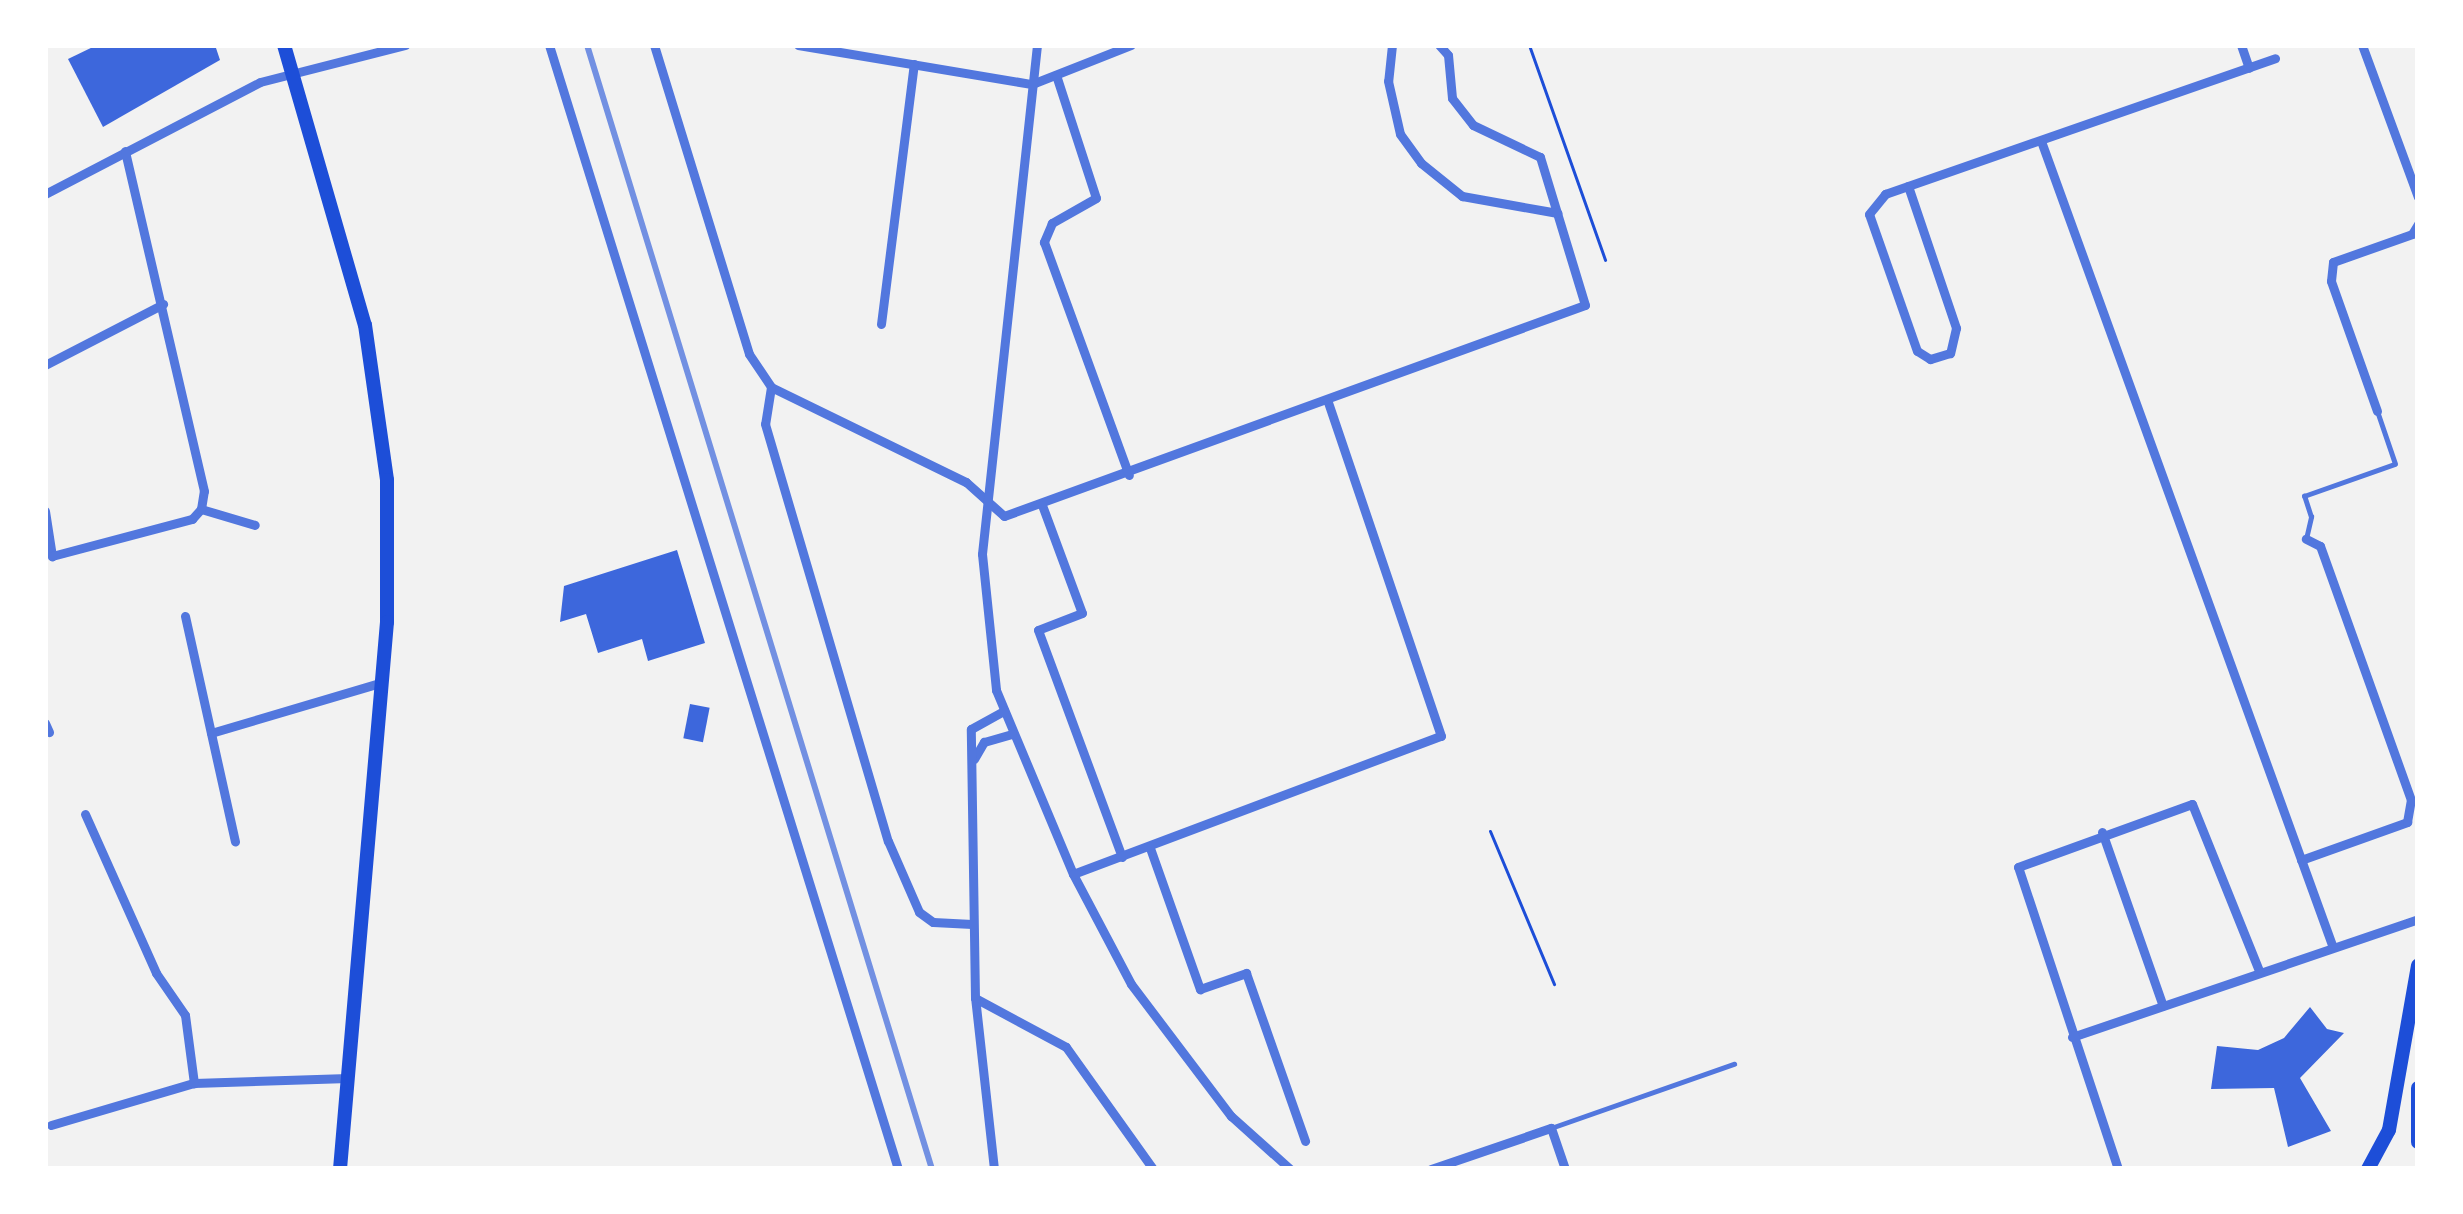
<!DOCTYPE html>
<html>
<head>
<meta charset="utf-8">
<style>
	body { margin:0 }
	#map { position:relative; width:2463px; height:1214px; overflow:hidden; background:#f2f2f2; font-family:"Space Grotesk",sans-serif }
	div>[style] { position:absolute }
	.building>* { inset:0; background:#3d67dc; transform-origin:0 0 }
	.path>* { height:3px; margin:-1.5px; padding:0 1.5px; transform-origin:1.5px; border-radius:1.5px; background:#1d4ed8 }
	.service>* { height:4.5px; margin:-2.25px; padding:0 2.25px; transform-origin:2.25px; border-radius:2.25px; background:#5277de }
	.minor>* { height:9px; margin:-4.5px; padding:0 4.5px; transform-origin:4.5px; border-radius:4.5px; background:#5277de }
	.primary>* { height:14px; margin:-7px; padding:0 7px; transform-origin:7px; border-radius:7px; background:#1d4ed8 }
	.rail>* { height:6px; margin:-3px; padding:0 3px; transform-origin:3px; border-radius:3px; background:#7290e2 }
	span { translate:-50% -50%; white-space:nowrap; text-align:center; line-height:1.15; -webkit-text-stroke:9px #fff; paint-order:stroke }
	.frame { position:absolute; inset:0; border:48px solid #fff; pointer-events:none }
</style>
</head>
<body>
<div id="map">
	<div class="building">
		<i style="clip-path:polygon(97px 45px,215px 45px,220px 60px,103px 127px,68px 59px)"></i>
		<i style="clip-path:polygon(677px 550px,705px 643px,648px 661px,642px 639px,598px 653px,586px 614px,560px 622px,564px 586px)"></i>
		<i style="left:690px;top:704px;width:20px;height:35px;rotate:11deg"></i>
		<i style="clip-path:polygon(2310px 1007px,2327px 1029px,2344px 1033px,2300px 1078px,2331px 1131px,2288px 1147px,2274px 1088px,2211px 1089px,2217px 1046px,2258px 1050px,2284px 1038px)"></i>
	</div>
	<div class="path">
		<i style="left:1529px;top:45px;width:228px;rotate:70.5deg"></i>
		<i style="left:1490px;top:831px;width:166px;rotate:67.3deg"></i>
	</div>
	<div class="service">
		<i style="left:2306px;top:539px;width:23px;rotate:-77deg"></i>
		<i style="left:2311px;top:517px;width:22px;rotate:-108deg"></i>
		<i style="left:2304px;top:496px;width:96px;rotate:-19.4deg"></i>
		<i style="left:2395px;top:464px;width:56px;rotate:-108.8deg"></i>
		<i style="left:1551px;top:1128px;width:194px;rotate:-19.3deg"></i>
	</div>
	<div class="minor">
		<i style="left:549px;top:45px;width:1177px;rotate:72.75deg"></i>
		<i style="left:654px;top:45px;width:323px;rotate:72.9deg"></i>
		<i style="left:749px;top:354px;width:40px;rotate:56deg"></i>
		<i style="left:771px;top:387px;width:217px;rotate:26deg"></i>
		<i style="left:966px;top:482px;width:51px;rotate:41.8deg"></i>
		<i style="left:1004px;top:516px;width:618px;rotate:-19.96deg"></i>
		<i style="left:1585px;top:305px;width:155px;rotate:-106.9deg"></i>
		<i style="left:1540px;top:157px;width:74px;rotate:-154.5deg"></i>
		<i style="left:1473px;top:125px;width:34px;rotate:-128deg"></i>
		<i style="left:1452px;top:98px;width:43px;rotate:-95.3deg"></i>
		<i style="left:1448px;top:55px;width:13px;rotate:-132deg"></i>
		<i style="left:798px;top:45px;width:237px;rotate:9.5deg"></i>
		<i style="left:1032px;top:84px;width:106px;rotate:-21.5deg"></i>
		<i style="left:1037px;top:45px;width:512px;rotate:96.17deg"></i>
		<i style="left:982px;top:554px;width:137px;rotate:84.1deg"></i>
		<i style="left:996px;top:690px;width:199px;rotate:67.3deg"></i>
		<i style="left:1073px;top:874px;width:124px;rotate:62.2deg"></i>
		<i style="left:1131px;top:984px;width:166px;rotate:52.9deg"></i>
		<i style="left:1231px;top:1116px;width:79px;rotate:41.9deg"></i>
		<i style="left:1392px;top:45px;width:36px;rotate:96deg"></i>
		<i style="left:1388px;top:81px;width:54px;rotate:77.2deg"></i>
		<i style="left:1400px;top:134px;width:36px;rotate:54deg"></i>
		<i style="left:1421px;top:163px;width:53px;rotate:38.8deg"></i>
		<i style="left:1462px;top:196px;width:97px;rotate:10.1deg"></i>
		<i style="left:2241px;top:45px;width:24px;rotate:71deg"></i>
		<i style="left:2362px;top:45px;width:162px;rotate:69.8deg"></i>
		<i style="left:1056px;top:75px;width:129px;rotate:72deg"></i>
		<i style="left:1096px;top:198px;width:51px;rotate:150.4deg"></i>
		<i style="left:1052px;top:223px;width:21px;rotate:113deg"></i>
		<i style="left:1044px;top:242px;width:248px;rotate:70deg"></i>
		<i style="left:2041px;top:141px;width:855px;rotate:70.1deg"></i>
		<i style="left:1908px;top:186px;width:150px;rotate:71.3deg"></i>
		<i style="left:1956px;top:328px;width:26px;rotate:103deg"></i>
		<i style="left:1950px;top:353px;width:21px;rotate:163deg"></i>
		<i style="left:1930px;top:359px;width:15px;rotate:-148deg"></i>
		<i style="left:1917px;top:351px;width:145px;rotate:-109.3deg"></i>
		<i style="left:1869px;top:214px;width:26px;rotate:-51deg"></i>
		<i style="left:1885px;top:194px;width:413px;rotate:-19.2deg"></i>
		<i style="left:45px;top:194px;width:242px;rotate:-27.5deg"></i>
		<i style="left:260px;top:82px;width:150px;rotate:-14.3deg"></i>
		<i style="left:881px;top:324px;width:262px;rotate:-82.8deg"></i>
		<i style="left:45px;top:365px;width:133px;rotate:-27.3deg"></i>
		<i style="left:771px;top:387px;width:37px;rotate:99deg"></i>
		<i style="left:765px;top:424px;width:435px;rotate:73.6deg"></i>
		<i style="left:888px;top:841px;width:77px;rotate:66.4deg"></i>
		<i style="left:919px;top:912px;width:17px;rotate:36deg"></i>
		<i style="left:933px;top:922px;width:39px;rotate:3deg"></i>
		<i style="left:2377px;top:411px;width:138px;rotate:-109.5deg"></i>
		<i style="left:2331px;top:281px;width:19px;rotate:-84deg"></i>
		<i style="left:2333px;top:262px;width:84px;rotate:-19.5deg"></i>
		<i style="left:2412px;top:234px;width:12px;rotate:-59deg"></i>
		<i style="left:1042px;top:505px;width:115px;rotate:69.7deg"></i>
		<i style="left:1082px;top:613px;width:47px;rotate:158.9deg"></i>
		<i style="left:1038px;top:630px;width:242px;rotate:69.7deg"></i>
		<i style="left:201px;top:509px;width:56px;rotate:16.5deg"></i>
		<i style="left:45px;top:511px;width:46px;rotate:81.2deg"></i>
		<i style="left:52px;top:556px;width:145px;rotate:-14.8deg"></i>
		<i style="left:192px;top:519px;width:13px;rotate:-48deg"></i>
		<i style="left:201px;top:509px;width:18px;rotate:-81deg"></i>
		<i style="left:204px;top:491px;width:349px;rotate:-103.1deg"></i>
		<i style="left:185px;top:616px;width:231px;rotate:77.5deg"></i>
		<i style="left:45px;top:723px;width:10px;rotate:66deg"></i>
		<i style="left:211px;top:733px;width:179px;rotate:-16.5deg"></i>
		<i style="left:974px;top:759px;width:20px;rotate:-60deg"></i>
		<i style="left:984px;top:742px;width:29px;rotate:-16deg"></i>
		<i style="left:85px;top:814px;width:174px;rotate:65.9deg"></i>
		<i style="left:156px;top:973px;width:51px;rotate:55.4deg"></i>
		<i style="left:185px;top:1015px;width:69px;rotate:82.5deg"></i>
		<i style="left:194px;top:1083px;width:154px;rotate:-1.9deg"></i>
		<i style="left:2102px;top:832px;width:184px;rotate:70.7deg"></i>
		<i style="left:1150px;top:848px;width:150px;rotate:70.5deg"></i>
		<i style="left:1200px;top:989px;width:49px;rotate:-19.2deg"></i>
		<i style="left:1246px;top:973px;width:178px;rotate:70.6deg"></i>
		<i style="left:2301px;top:860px;width:113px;rotate:-19.7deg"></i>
		<i style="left:2407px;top:822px;width:22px;rotate:-80deg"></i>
		<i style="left:2411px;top:800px;width:270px;rotate:-109.7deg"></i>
		<i style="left:2320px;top:546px;width:16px;rotate:-153deg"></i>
		<i style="left:1073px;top:874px;width:393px;rotate:-20.6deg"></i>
		<i style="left:1441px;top:736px;width:352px;rotate:-108.7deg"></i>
		<i style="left:975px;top:998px;width:103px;rotate:28.3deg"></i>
		<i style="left:1066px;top:1047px;width:150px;rotate:54.5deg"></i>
		<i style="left:2072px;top:1037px;width:366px;rotate:-18.8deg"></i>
		<i style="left:51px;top:1125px;width:149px;rotate:-16.4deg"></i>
		<i style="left:994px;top:1169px;width:172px;rotate:-96.3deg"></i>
		<i style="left:975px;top:998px;width:269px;rotate:-90.9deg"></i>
		<i style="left:971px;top:729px;width:38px;rotate:-29deg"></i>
		<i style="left:1431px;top:1169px;width:127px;rotate:-18.9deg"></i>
		<i style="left:1551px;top:1128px;width:43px;rotate:71.1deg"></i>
		<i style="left:2118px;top:1169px;width:318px;rotate:-108.3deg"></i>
		<i style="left:2018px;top:867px;width:185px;rotate:-19.9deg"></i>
		<i style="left:2192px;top:804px;width:180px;rotate:68.1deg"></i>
	</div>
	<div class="primary">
		<i style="left:284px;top:45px;width:291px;rotate:73.9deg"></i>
		<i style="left:365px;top:325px;width:157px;rotate:81.9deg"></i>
		<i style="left:387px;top:480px;width:142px;rotate:90deg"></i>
		<i style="left:387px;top:622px;width:549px;rotate:94.91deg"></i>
		<i style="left:2418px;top:1088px;width:54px;rotate:90deg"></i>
		<i style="left:2368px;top:1169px;width:44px;rotate:-61.7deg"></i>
		<i style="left:2389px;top:1130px;width:167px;rotate:-80deg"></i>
	</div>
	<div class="rail">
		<i style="left:587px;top:45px;width:1176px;rotate:72.94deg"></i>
	</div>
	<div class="frame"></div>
</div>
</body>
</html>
